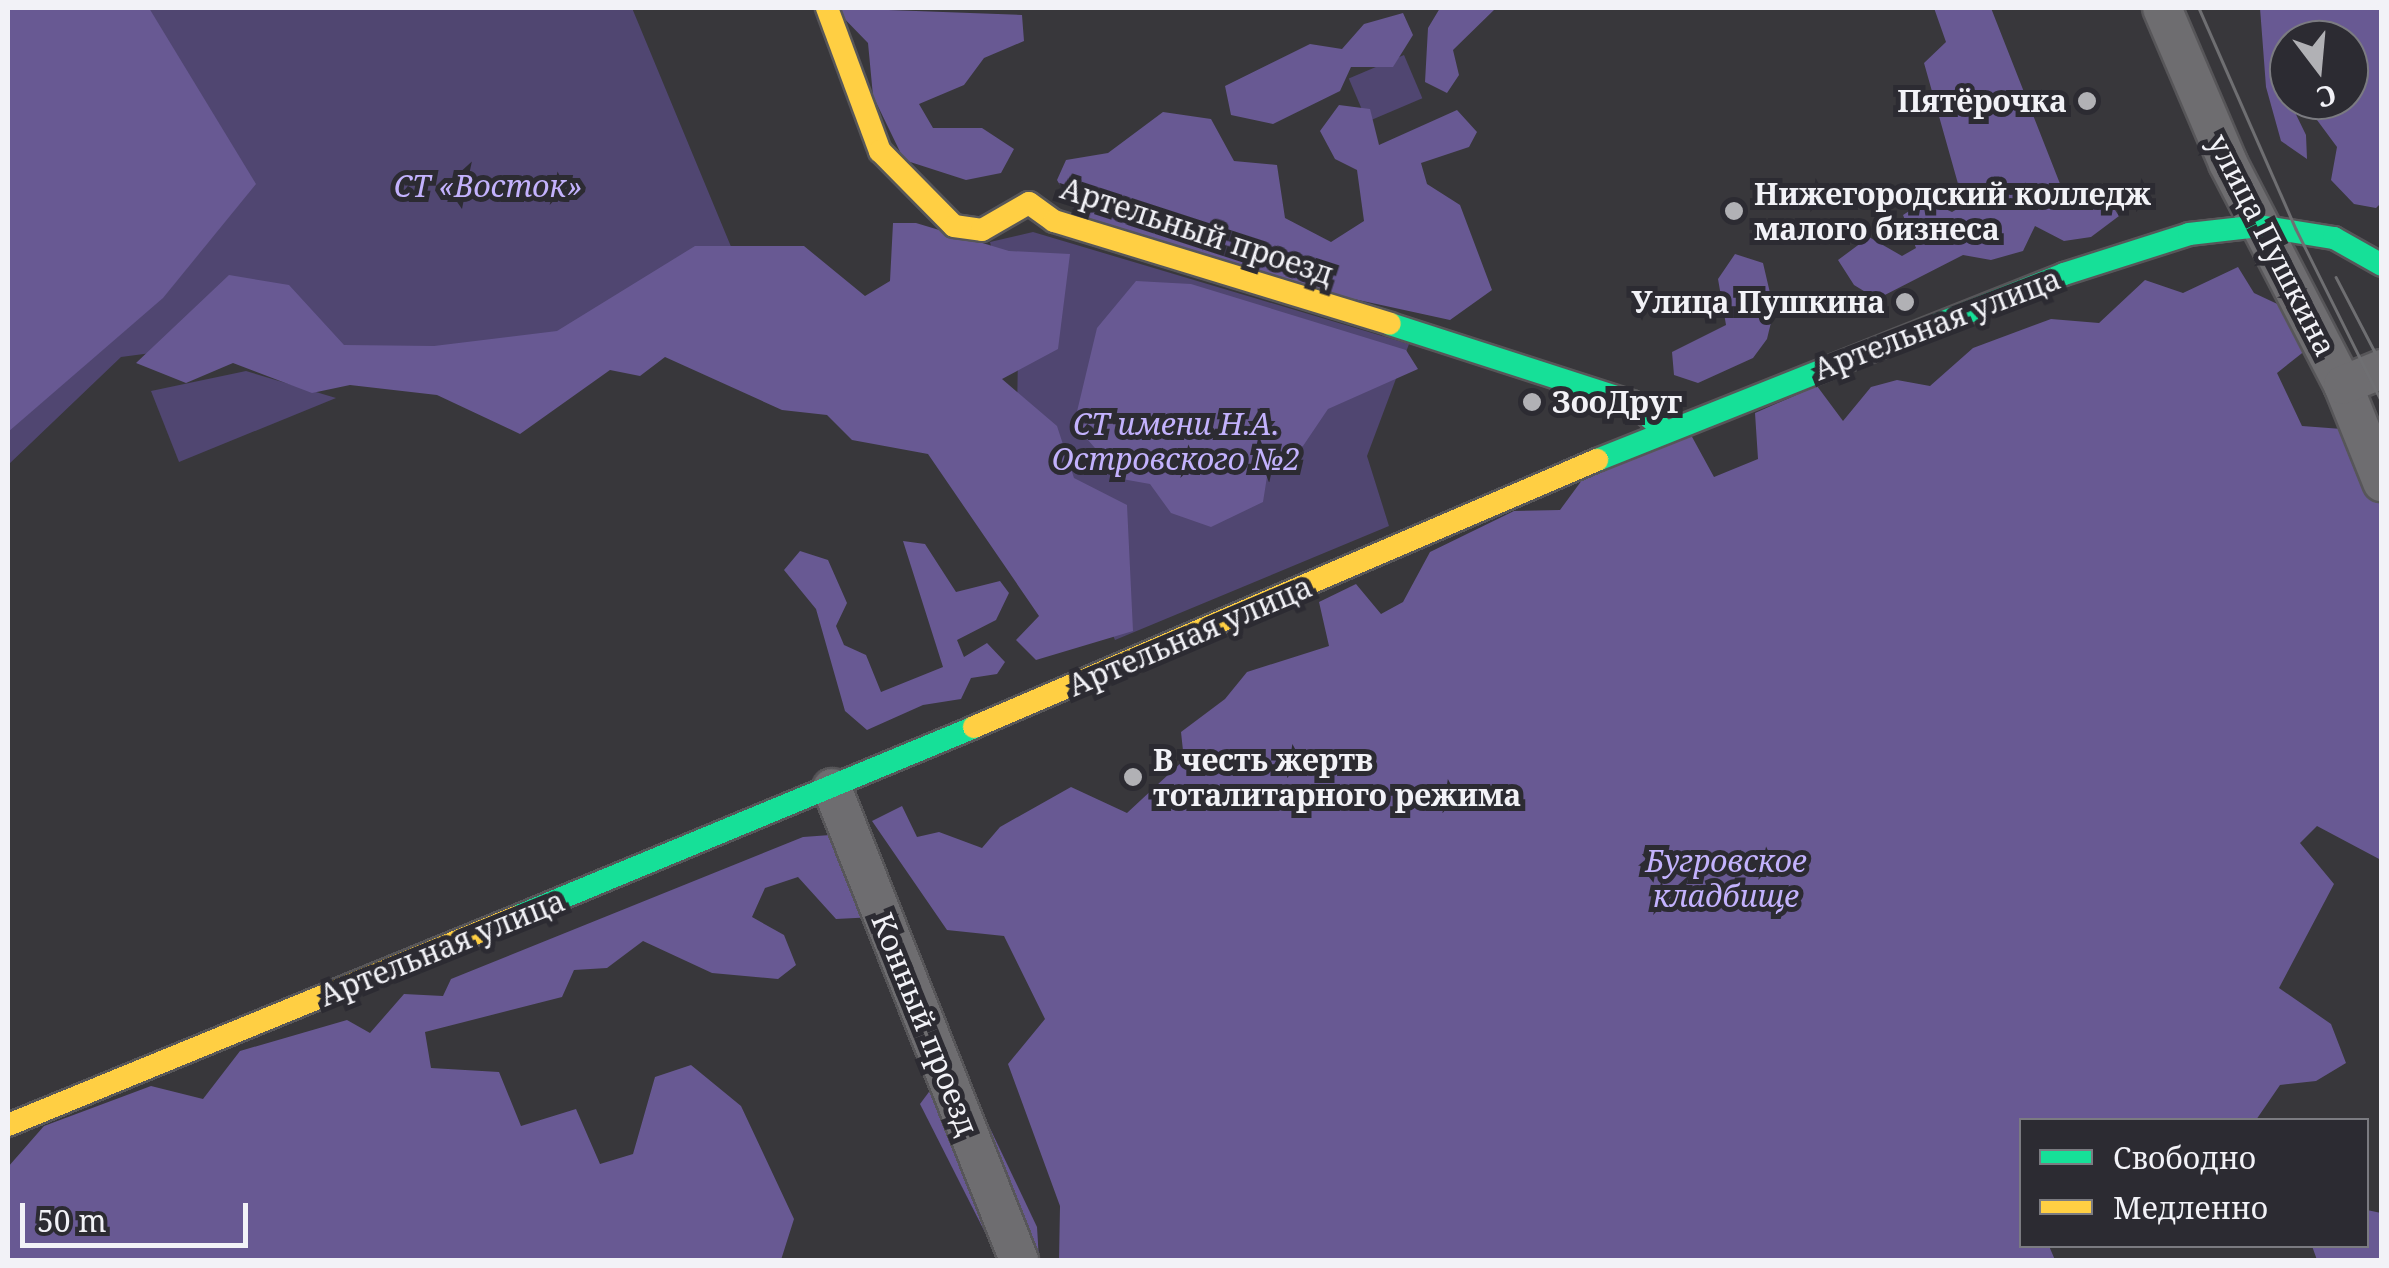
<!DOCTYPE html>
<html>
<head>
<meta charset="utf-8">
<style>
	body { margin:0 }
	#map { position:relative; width:2389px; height:1268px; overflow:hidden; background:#38373b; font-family:"Noto Serif",serif }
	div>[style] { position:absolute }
	.green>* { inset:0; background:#504671; transform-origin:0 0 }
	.forest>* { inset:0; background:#685993 }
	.roads { filter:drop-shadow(2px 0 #575659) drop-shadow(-2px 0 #575659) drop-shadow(0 2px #575659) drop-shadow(0 -2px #575659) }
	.street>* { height:38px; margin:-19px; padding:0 19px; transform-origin:19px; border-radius:19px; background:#6e6d70 }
	.fast>* { height:22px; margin:-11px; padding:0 11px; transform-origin:11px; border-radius:11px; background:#16e098 }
	.slow>* { height:22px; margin:-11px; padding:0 11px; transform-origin:11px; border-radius:11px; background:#ffcf43 }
	.tram>* { height:2.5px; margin:-1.25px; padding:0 1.25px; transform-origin:1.25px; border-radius:1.25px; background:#6f6f72 }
	.dots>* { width:28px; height:28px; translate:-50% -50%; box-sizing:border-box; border:5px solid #2c2b32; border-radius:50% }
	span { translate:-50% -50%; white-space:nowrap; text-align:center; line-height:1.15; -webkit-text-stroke:10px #2c2b32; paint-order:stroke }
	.poi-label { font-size:30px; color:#f2f2f7; font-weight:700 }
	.right { translate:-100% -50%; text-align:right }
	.left { translate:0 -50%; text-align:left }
	.park-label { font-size:30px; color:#c3b2fd; font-style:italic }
	.street-label { font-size:30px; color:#f2f2f7 }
	.frame { position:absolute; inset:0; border:10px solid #f2f2f7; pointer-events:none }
	.legend { position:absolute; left:2019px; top:1118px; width:350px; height:130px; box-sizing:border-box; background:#2c2b32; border:2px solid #7b7b81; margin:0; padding:12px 18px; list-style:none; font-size:30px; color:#f2f2f7 }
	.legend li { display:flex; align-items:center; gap:20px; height:50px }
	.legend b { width:50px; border:2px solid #7b7b81 }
	.north { position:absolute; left:2269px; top:20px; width:100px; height:100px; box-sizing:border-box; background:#2c2b32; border:2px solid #7b7b81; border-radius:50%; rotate:164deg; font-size:28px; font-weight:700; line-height:40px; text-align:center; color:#f2f2f7 }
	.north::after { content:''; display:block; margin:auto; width:35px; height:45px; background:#b1b1b5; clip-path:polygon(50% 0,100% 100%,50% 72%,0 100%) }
	.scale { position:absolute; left:20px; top:1203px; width:228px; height:45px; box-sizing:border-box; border:5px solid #f2f2f7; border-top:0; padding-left:12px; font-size:30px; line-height:35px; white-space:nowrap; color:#f2f2f7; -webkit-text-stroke:8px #2c2b32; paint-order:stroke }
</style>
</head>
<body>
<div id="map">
	<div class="green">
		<i style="clip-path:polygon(8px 8px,632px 8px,732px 249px,661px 343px,511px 368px,197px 347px,121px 357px,8px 465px)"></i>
		<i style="left:1404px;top:55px;width:47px;height:60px;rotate:67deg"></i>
		<i style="clip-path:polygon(1033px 232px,1409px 344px,1367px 456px,1389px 526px,1115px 640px,1017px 417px,1018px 351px,990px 242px)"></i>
		<i style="clip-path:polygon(246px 371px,336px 398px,179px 462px,151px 391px)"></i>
	</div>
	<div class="forest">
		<i style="clip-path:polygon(8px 8px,149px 8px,256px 184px,163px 298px,8px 432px)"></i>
		<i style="clip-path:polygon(834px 8px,1022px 15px,1024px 41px,984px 58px,964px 85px,919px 104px,933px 128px,982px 128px,1014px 149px,1001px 173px,966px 180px,904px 160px,873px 96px,868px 43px)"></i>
		<i style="clip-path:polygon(1440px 8px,1496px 8px,1453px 50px,1459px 75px,1447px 93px,1425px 82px,1428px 28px)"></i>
		<i style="clip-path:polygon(1934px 8px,1991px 8px,2066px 199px,2103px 192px,2119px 216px,2091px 237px,2064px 241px,2035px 226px,2023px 251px,1991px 260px,1963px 255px,1877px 299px,1854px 285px,1838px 260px,1869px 237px,1902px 256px,1916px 248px,1903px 215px,1926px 200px,1952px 212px,1964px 205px,1924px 63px,1946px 42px)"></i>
		<i style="clip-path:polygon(2260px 8px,2381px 8px,2382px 202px,2376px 208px,2354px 204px,2331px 180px,2337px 147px,2317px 120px,2318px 100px,2349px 100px,2349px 40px,2289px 40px,2289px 100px,2306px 135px,2307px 159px,2281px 141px,2266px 87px)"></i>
		<i style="clip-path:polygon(1403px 13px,1413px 35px,1393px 67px,1351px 67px,1340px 91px,1273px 124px,1231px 115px,1225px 86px,1310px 44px,1342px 49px,1364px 24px)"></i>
		<i style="clip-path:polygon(1339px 105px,1370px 109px,1379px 145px,1457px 110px,1477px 132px,1469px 147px,1421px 163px,1427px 184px,1460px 205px,1492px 290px,1450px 320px,1093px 242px,1057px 180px,1066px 160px,1108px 153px,1163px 112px,1211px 119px,1234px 161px,1277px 165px,1285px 218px,1331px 242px,1364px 221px,1357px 170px,1335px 159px,1320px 131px)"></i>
		<i style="clip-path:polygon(893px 223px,916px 223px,1009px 251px,1070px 254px,1058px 349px,1002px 379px,1057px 426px,1074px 478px,1127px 505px,1133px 631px,1036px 660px,1016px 640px,1039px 616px,928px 454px,852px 440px,827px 415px,782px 410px,665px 357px,640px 376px,610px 370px,520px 434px,437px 395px,350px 385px,312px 393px,233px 363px,186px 383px,136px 363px,229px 275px,289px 285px,344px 345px,434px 346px,557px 331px,695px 246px,804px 246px,865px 296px,890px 281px)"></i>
		<i style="clip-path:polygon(1735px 254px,1763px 263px,1774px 310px,1767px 339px,1753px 358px,1698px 383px,1674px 375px,1672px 352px,1726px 325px,1718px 279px)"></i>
		<i style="clip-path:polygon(2238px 267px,2254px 293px,2292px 311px,2306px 350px,2277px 373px,2302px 426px,2342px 429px,2376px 470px,2382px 526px,2381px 860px,2317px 826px,2300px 843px,2334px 884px,2279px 988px,2331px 1024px,2346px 1063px,2316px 1081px,2280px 1085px,2256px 1120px,2022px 1120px,2022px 1246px,2049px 1246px,2055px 1260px,1059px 1260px,1060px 1206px,1008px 1064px,1045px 1019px,1004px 936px,947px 930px,872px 821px,902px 806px,917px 837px,939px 832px,982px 848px,1000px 827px,1071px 787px,1127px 813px,1184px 760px,1181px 732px,1225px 699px,1247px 672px,1329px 646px,1319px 602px,1356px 584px,1381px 614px,1403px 602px,1430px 552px,1514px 511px,1560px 510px,1585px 476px,1691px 435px,1714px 477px,1758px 459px,1755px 413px,1817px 386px,1843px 421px,1871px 387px,1897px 380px,1930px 386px,1973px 348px,2051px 319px,2099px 323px,2145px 280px,2183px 293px)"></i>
		<i style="clip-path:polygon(1136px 281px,1191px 284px,1406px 350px,1418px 369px,1328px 409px,1303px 446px,1269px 464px,1263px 502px,1211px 527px,1171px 513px,1150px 484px,1122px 479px,1074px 424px,1097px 328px)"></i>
		<i style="clip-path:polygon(903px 541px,925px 544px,956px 592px,1000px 581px,1009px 593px,996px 620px,957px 640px,964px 657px,987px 643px,1005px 662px,997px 674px,971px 678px,961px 699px,923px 705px,867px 730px,845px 711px,816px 609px,784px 570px,800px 551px,828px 560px,847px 603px,836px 626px,844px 645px,866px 655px,881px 692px,943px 667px)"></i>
		<i style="clip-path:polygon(844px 834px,875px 917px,836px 919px,798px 877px,765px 888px,752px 917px,784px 935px,796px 965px,778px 979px,712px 973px,643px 941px,607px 968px,574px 970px,562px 997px,425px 1032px,431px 1068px,499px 1072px,521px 1126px,576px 1109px,600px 1164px,633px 1154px,655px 1077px,691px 1065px,741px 1106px,794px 1219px,781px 1260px,8px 1260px,8px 1167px,44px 1126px,151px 1086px,203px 1099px,240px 1051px,347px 1020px,370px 1033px,404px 994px,443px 996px,451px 979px,803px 837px)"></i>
		<i style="clip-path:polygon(940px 1077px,968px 1082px,1037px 1227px,1039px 1260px,999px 1260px,920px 1104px)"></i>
		<i style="clip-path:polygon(2367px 1210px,2381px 1213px,2381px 1260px,2317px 1260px,2312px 1246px,2366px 1246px)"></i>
	</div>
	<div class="roads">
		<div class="street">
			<i style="left:2162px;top:8px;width:168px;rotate:66.9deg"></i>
			<i style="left:2228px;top:163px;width:250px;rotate:62.6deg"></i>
			<i style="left:2343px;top:385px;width:105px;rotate:68.1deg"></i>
			<i style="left:2343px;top:385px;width:42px;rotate:-22.3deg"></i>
			<i style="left:832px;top:788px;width:508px;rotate:68.39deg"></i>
		</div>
		<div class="fast">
			<i style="left:1390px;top:324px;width:254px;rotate:17.9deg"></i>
			<i style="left:1632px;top:402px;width:44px;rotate:41.3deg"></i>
			<i style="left:1597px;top:460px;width:503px;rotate:-21.72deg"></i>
			<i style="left:2064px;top:274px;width:131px;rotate:-17.7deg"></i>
			<i style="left:2189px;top:234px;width:70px;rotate:-6.5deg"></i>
			<i style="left:2259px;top:226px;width:76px;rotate:9.1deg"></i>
			<i style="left:2334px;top:238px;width:55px;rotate:29.4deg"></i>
			<i style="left:516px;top:917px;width:496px;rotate:-22.5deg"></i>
		</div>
		<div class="slow">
			<i style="left:827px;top:8px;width:153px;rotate:69.7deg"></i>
			<i style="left:880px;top:151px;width:105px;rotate:45.4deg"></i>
			<i style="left:954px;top:226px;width:28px;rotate:8deg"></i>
			<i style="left:982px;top:230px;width:54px;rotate:-29.9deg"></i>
			<i style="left:1029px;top:203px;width:31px;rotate:36deg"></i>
			<i style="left:1054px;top:221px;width:351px;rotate:17deg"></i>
			<i style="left:974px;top:727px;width:678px;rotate:-23.2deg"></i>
			<i style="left:8px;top:1125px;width:549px;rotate:-22.27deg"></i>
		</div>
	</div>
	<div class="tram">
		<i style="left:2199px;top:8px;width:241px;rotate:66.3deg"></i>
		<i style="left:2296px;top:229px;width:193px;rotate:63.6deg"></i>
		<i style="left:2336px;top:277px;width:85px;rotate:62.5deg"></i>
	</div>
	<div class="dots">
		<i style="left:2087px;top:101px;background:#b1b1b5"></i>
		<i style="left:1734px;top:211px;background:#b1b1b5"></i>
		<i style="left:1905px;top:302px;background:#b1b1b5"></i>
		<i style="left:1532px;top:402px;background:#b1b1b5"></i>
		<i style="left:1133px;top:777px;background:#b1b1b5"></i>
	</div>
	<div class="poi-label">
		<span class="right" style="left:2067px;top:101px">Пятёрочка</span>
		<span class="left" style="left:1754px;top:211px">Нижегородский колледж<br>малого бизнеса</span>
		<span class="right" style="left:1885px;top:302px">Улица Пушкина</span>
		<span class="left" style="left:1552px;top:402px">ЗооДруг</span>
		<span class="left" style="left:1153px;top:777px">В честь жертв<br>тоталитарного режима</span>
	</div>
	<div class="park-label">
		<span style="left:488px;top:186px">СТ «Восток»</span>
		<span style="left:1176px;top:441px">СТ имени Н.А.<br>Островского №2</span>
		<span style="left:1726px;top:878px">Бугровское<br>кладбище</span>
	</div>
	<div class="street-label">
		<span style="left:1197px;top:231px;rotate:18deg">Артельный проезд</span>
		<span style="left:2272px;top:245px;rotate:63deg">улица Пушкина</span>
		<span style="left:1937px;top:324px;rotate:-21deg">Артельная улица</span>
		<span style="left:1190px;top:636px;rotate:-23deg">Артельная улица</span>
		<span style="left:442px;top:948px;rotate:-22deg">Артельная улица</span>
		<span style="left:925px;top:1024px;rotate:68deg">Конный проезд</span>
	</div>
	<div class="frame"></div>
	<ul class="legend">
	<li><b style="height:12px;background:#16e098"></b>Свободно</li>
	<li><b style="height:12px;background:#ffcf43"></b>Медленно</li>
	</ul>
	<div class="north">С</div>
	<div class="scale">50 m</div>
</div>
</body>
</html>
